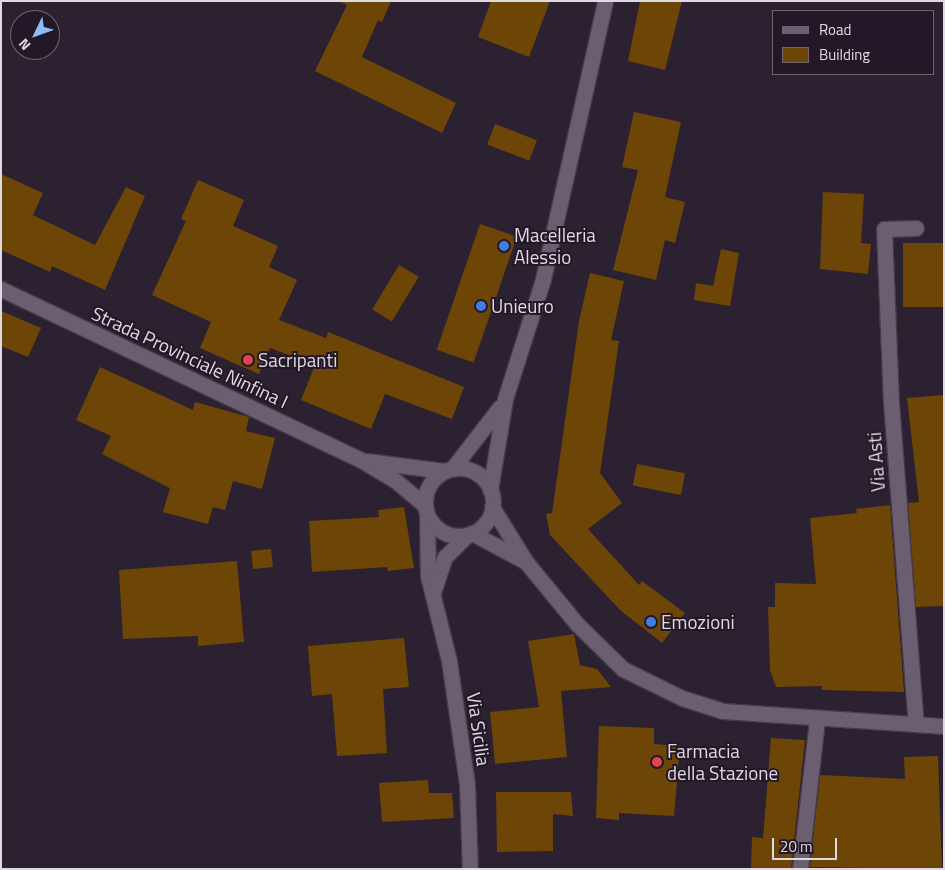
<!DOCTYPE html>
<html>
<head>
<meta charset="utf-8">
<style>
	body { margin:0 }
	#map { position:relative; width:945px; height:870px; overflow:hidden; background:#2c2131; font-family:"Titillium Web",sans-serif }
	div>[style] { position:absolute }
	.building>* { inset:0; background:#6c4507; transform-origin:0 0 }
	.roads { filter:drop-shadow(1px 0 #463b49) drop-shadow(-1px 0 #463b49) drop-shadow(0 1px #463b49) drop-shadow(0 -1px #463b49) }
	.minor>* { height:15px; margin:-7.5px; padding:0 7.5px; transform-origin:7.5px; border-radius:7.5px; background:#6b5e71 }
	.tertiary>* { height:15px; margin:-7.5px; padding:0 7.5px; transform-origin:7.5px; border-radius:7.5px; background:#6b5e71 }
	.tertiary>.ring { margin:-7.5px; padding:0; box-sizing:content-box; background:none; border:15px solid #6b5e71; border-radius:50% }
	.dots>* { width:14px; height:14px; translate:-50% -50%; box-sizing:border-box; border:2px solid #231827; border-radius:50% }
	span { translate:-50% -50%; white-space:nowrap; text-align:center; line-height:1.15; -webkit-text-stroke:4px #231827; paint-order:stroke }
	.poi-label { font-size:19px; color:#e0d8e3 }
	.left { translate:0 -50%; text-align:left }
	.street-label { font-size:19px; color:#e0d8e3 }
	.frame { position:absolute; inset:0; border:2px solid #e0d8e3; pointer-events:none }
	.legend { position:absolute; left:772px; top:10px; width:162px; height:65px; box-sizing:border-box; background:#231827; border:1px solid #6f6572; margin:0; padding:6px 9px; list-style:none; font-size:15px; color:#e0d8e3 }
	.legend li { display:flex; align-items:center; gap:10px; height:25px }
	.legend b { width:25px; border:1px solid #6f6572 }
	.north { position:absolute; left:10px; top:10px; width:50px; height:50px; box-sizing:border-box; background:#231827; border:1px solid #6f6572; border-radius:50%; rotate:228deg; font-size:14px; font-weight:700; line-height:20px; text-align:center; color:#e0d8e3 }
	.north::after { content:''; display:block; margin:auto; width:18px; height:22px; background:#8eb9fd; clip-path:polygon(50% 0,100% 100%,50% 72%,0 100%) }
	.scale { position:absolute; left:772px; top:838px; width:65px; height:22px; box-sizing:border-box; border:2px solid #e0d8e3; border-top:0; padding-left:6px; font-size:15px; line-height:18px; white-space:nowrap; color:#e0d8e3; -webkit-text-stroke:4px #231827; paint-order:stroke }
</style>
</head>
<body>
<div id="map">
	<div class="building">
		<i style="clip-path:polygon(338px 1px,391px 1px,382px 22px,378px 20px,362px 57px,456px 103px,442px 133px,315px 71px,347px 5px)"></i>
		<i style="clip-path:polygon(491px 1px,550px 1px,529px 57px,478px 37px)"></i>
		<i style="clip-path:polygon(640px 1px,682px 1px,665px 70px,628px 61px)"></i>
		<i style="clip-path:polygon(634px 112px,681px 122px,665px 197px,685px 202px,675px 243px,665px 240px,656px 280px,613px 270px,638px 170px,622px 167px)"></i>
		<i style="left:495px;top:124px;width:45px;height:22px;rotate:21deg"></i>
		<i style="clip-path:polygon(1px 174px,43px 193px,33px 215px,95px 245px,126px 187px,145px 196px,105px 290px,52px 266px,50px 272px,1px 250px)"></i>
		<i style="clip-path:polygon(198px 180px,244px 200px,233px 226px,278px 246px,269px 267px,297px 280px,279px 320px,326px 338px,328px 332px,464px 387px,452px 419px,385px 394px,371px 429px,301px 400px,315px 365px,270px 348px,259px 374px,200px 348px,211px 322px,152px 295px,186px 221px,181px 219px)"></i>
		<i style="clip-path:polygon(823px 192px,864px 194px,861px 243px,871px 244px,868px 274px,820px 269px)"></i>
		<i style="left:480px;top:224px;width:39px;height:133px;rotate:19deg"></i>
		<i style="left:944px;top:243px;width:64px;height:41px;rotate:90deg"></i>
		<i style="clip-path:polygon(721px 249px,739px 253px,730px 306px,694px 300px,696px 283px,713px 286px)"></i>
		<i style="left:399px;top:265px;width:23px;height:52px;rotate:31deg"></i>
		<i style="clip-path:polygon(590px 273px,624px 281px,611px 340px,619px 341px,600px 473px,622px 503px,588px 529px,639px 585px,642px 581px,685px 613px,662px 643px,620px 610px,550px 535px,546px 514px,552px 513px,579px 321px)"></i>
		<i style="clip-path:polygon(1px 311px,41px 328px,28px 357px,1px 346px)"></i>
		<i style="clip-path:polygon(100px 367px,193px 410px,195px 402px,249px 417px,246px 431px,275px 438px,262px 489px,233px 481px,225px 510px,213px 507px,208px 524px,163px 512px,170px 488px,102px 454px,111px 436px,76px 420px)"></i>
		<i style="clip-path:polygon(944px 395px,944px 606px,916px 607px,908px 503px,919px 502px,907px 398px)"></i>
		<i style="left:637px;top:464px;width:49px;height:22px;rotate:11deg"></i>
		<i style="clip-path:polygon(890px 505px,904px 692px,822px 690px,822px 686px,776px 687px,770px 670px,768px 607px,775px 607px,775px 583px,816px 584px,810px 518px,857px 513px,856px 509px)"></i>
		<i style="clip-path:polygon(404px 507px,414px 568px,388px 571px,387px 567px,312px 572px,309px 521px,379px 517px,378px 510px)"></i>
		<i style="left:271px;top:549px;width:18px;height:20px;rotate:84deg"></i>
		<i style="clip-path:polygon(237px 561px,244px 642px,198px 646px,198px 636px,123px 639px,119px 570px)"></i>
		<i style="clip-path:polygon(574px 634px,580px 665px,597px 669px,611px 687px,561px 691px,567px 757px,495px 764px,490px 712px,539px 707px,528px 641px)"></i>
		<i style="clip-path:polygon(404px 638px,409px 687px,383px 689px,387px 753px,337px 756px,332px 694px,312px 696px,308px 646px)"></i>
		<i style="clip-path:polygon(599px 726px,654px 728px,654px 744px,680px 746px,674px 816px,619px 813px,619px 820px,596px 818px)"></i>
		<i style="clip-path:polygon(771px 738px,805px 740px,791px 869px,751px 869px,752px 837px,763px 838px)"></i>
		<i style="clip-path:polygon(938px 756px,942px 869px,810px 867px,820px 775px,905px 779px,904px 757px)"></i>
		<i style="clip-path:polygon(428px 780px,429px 793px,452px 793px,454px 818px,382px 822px,379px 783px)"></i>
		<i style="clip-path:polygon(496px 792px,571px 792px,573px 816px,553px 814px,553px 851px,497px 852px)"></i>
	</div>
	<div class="roads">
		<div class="minor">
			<i style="left:916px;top:228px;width:32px;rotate:178deg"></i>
			<i style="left:884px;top:229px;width:173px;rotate:87.7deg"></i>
			<i style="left:891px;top:402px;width:323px;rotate:85.6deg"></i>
			<i style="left:427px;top:515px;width:61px;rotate:89.1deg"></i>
			<i style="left:428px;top:576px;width:88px;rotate:76.1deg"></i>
			<i style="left:449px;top:661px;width:125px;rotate:81.7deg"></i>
			<i style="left:467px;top:785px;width:84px;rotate:88deg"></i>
			<i style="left:434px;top:590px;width:35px;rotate:-72deg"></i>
			<i style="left:445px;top:557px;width:31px;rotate:-45deg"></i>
			<i style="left:800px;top:869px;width:150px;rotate:-83.5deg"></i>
		</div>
		<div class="tertiary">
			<i style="left:1px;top:289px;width:399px;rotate:25.4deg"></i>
			<i style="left:361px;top:460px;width:41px;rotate:31deg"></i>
			<i style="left:396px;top:481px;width:38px;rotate:40deg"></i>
			<i style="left:367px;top:461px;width:78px;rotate:7.4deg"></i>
			<i class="ring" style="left:425px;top:468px;width:53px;height:53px"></i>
			<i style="left:452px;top:469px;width:78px;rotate:-52.3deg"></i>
			<i style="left:490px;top:490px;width:92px;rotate:-80.6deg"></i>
			<i style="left:505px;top:399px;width:126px;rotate:-72.4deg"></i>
			<i style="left:543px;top:279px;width:285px;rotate:-77.4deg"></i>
			<i style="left:492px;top:507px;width:65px;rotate:58.3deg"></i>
			<i style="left:526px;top:562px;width:80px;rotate:50.6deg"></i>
			<i style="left:577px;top:624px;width:64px;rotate:44.4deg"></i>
			<i style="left:623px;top:669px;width:66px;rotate:26.2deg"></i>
			<i style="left:682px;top:698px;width:43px;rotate:17.6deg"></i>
			<i style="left:723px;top:711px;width:222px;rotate:3.9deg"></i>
			<i style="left:472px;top:533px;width:61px;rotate:28.2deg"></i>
		</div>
	</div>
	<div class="dots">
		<i style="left:504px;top:246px;background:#3f7fe0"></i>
		<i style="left:481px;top:306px;background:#3f7fe0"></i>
		<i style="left:248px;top:360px;background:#e0444e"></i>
		<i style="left:651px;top:622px;background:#3f7fe0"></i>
		<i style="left:657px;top:762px;background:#e0444e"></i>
	</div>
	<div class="poi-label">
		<span class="left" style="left:514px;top:246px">Macelleria<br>Alessio</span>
		<span class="left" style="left:491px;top:306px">Unieuro</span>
		<span class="left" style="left:258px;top:360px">Sacripanti</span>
		<span class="left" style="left:661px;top:622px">Emozioni</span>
		<span class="left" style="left:667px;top:762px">Farmacia<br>della Stazione</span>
	</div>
	<div class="street-label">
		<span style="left:190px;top:357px;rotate:25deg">Strada Provinciale Ninfina I</span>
		<span style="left:876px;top:462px;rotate:-94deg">Via Asti</span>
		<span style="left:479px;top:729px;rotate:82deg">Via Sicilia</span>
	</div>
	<div class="frame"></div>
	<ul class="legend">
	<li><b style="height:6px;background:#6b5e71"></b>Road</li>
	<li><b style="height:14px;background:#6c4507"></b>Building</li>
	</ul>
	<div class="north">N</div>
	<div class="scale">20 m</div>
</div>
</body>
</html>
